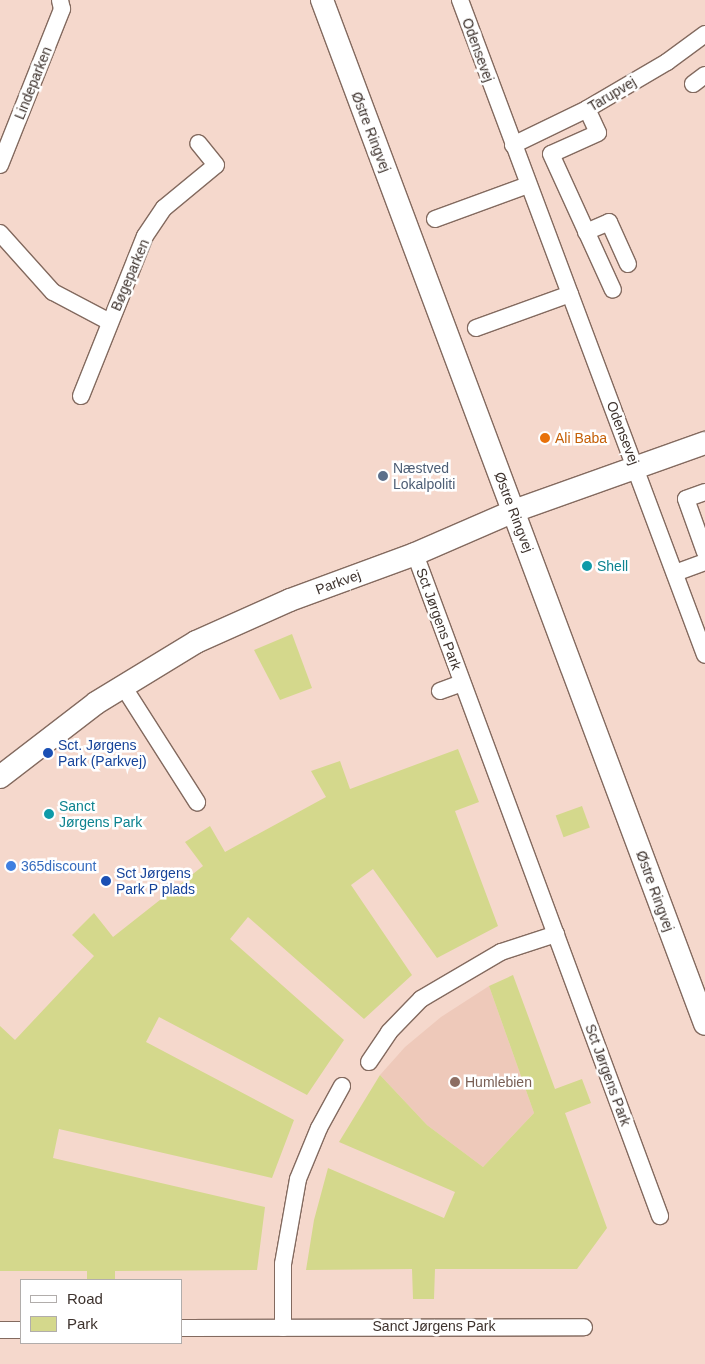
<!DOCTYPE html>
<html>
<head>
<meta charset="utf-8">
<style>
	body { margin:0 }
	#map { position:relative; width:705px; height:1364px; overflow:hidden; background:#f5d8cc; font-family:Arial,sans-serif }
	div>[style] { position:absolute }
	.built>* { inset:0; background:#eec9ba }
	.green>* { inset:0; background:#d4d88c; transform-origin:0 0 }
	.roads { filter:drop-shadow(1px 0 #836a5f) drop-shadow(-1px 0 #836a5f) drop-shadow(0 1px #836a5f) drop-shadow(0 -1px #836a5f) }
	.street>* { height:16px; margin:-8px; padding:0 8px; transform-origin:8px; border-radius:8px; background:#fff }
	.secondary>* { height:22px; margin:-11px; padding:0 11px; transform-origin:11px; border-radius:11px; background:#fff }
	.dots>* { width:14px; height:14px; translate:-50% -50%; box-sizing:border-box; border:2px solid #fff; border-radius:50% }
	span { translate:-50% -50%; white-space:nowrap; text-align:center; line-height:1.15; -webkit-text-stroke:5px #fff; paint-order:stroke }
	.street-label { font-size:14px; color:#3d322d }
	.food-label { font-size:14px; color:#c56008 }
	.left { translate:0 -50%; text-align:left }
	.service-label { font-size:14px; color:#4e5e75 }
	.culture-label { font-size:14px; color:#0d838f }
	.transit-label { font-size:14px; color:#164399 }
	.shop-label { font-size:14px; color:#366cbe }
	.education-label { font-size:14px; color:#785e54 }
	.legend { position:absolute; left:20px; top:1279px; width:162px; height:65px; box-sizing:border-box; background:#fff; border:1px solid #b1adab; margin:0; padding:6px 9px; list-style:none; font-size:15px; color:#3d322d }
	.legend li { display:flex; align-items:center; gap:10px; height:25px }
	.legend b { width:25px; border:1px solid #b1adab }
</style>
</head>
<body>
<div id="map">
	<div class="built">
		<i style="clip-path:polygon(489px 986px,534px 1113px,483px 1167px,427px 1125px,380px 1075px,405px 1047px,441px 1017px)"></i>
	</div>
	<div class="green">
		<i style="clip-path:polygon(292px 634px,312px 688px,280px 700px,254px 650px)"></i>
		<i style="clip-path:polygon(458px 749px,479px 802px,455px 811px,498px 926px,437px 958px,373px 869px,351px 885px,412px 975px,364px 1019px,248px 917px,230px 939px,344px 1040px,307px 1095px,159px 1017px,146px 1042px,294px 1120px,272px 1178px,59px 1129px,53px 1158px,265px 1207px,257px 1270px,115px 1271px,115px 1280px,87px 1280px,87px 1271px,0 1271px,0 1026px,15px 1040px,94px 956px,72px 935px,94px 913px,113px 937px,203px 866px,185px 842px,210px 826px,225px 852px,326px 797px,311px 771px,340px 761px,350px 789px)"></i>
		<i style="left:582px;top:806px;width:23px;height:28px;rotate:70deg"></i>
		<i style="clip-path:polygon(513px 975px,555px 1089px,582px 1079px,591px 1103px,565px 1113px,607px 1228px,577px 1269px,435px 1269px,434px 1299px,413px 1299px,412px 1269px,306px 1270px,314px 1220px,328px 1168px,444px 1218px,455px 1192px,339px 1142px,380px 1075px,427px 1125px,483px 1167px,534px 1113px,489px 986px)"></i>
	</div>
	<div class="roads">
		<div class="street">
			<i style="left:460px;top:0;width:699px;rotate:69.49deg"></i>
			<i style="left:693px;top:84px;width:15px;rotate:-37deg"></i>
			<i style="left:587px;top:109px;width:26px;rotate:65deg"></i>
			<i style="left:598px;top:133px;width:51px;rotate:155.9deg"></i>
			<i style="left:551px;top:154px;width:149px;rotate:65.5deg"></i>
			<i style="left:513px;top:145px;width:82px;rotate:-25.9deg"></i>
			<i style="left:587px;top:109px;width:93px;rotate:-30.4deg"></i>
			<i style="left:667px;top:62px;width:47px;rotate:-36.4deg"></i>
			<i style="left:0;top:165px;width:168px;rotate:-68.3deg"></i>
			<i style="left:62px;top:9px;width:9px;rotate:-103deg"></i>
			<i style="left:435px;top:219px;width:99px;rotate:-20.1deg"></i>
			<i style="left:586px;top:232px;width:25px;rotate:-23deg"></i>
			<i style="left:609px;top:222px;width:46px;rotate:65.7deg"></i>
			<i style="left:0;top:233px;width:79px;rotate:48.1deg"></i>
			<i style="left:53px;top:292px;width:64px;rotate:27.8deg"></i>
			<i style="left:476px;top:328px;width:100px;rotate:-19.9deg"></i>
			<i style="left:81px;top:396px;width:172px;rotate:-68.2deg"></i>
			<i style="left:145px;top:236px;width:34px;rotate:-56deg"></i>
			<i style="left:164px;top:208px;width:67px;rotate:-39.6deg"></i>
			<i style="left:216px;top:165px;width:28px;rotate:-129deg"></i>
			<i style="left:705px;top:492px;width:20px;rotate:160deg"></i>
			<i style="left:686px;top:499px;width:56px;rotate:70.3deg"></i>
			<i style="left:415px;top:554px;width:706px;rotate:69.69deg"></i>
			<i style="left:675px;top:573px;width:32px;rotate:-20deg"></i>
			<i style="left:123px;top:686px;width:138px;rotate:57.5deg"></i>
			<i style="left:440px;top:691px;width:23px;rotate:-20deg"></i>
			<i style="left:369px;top:1062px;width:36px;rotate:-56deg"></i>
			<i style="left:389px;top:1032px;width:46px;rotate:-45.9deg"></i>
			<i style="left:421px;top:999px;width:93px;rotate:-30.4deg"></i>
			<i style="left:501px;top:952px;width:58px;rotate:-18.1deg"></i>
			<i style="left:181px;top:1328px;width:403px;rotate:-0.1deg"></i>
			<i style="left:283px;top:1328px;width:64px;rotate:-90deg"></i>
			<i style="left:283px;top:1264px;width:86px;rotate:-80deg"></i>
			<i style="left:298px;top:1179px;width:55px;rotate:-67.6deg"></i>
			<i style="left:319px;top:1128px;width:48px;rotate:-61.3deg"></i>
			<i style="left:0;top:1330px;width:21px"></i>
		</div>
		<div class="secondary">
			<i style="left:322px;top:0;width:1093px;rotate:69.49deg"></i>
			<i style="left:0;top:777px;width:121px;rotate:-37.6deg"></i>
			<i style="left:96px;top:703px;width:117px;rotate:-31.4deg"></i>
			<i style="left:196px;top:642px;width:103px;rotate:-24.1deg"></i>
			<i style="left:290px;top:600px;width:133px;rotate:-20.2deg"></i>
			<i style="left:415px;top:554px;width:108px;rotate:-23.5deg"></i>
			<i style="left:514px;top:511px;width:203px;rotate:-19.6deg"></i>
		</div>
	</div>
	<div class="dots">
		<i style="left:545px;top:438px;background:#e8710a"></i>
		<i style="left:383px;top:476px;background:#5c6f8a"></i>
		<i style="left:587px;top:566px;background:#0f9aa8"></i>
		<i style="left:48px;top:753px;background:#1a4fb4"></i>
		<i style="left:49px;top:814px;background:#0f9aa8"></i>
		<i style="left:11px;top:866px;background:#3f7fe0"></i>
		<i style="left:106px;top:881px;background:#1a4fb4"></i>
		<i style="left:455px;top:1082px;background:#8d6e63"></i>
	</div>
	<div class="street-label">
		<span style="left:478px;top:50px;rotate:70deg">Odensevej</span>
		<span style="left:33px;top:83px;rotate:-68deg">Lindeparken</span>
		<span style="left:612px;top:94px;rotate:-31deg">Tarupvej</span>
		<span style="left:371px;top:132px;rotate:69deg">Østre Ringvej</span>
		<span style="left:130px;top:275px;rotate:-67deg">Bøgeparken</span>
		<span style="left:623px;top:433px;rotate:69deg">Odensevej</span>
		<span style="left:514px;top:512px;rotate:69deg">Østre Ringvej</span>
		<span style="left:338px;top:582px;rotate:-20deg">Parkvej</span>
		<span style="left:439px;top:619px;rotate:70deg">Sct Jørgens Park</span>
		<span style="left:655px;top:891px;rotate:70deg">Østre Ringvej</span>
		<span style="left:608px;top:1075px;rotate:70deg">Sct Jørgens Park</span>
		<span style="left:434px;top:1326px">Sanct Jørgens Park</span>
	</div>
	<div class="food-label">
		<span class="left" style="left:555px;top:438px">Ali Baba</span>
	</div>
	<div class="service-label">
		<span class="left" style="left:393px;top:476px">Næstved<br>Lokalpoliti</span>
	</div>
	<div class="culture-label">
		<span class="left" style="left:597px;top:566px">Shell</span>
		<span class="left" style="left:59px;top:814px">Sanct<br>Jørgens Park</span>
	</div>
	<div class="transit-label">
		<span class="left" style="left:58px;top:753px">Sct. Jørgens<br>Park (Parkvej)</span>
		<span class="left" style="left:116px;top:881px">Sct Jørgens<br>Park P plads</span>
	</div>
	<div class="shop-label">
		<span class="left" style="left:21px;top:866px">365discount</span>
	</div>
	<div class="education-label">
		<span class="left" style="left:465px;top:1082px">Humlebien</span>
	</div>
	<ul class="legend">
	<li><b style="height:6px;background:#fff"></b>Road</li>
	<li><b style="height:14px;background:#d4d88c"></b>Park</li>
	</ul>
</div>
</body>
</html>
